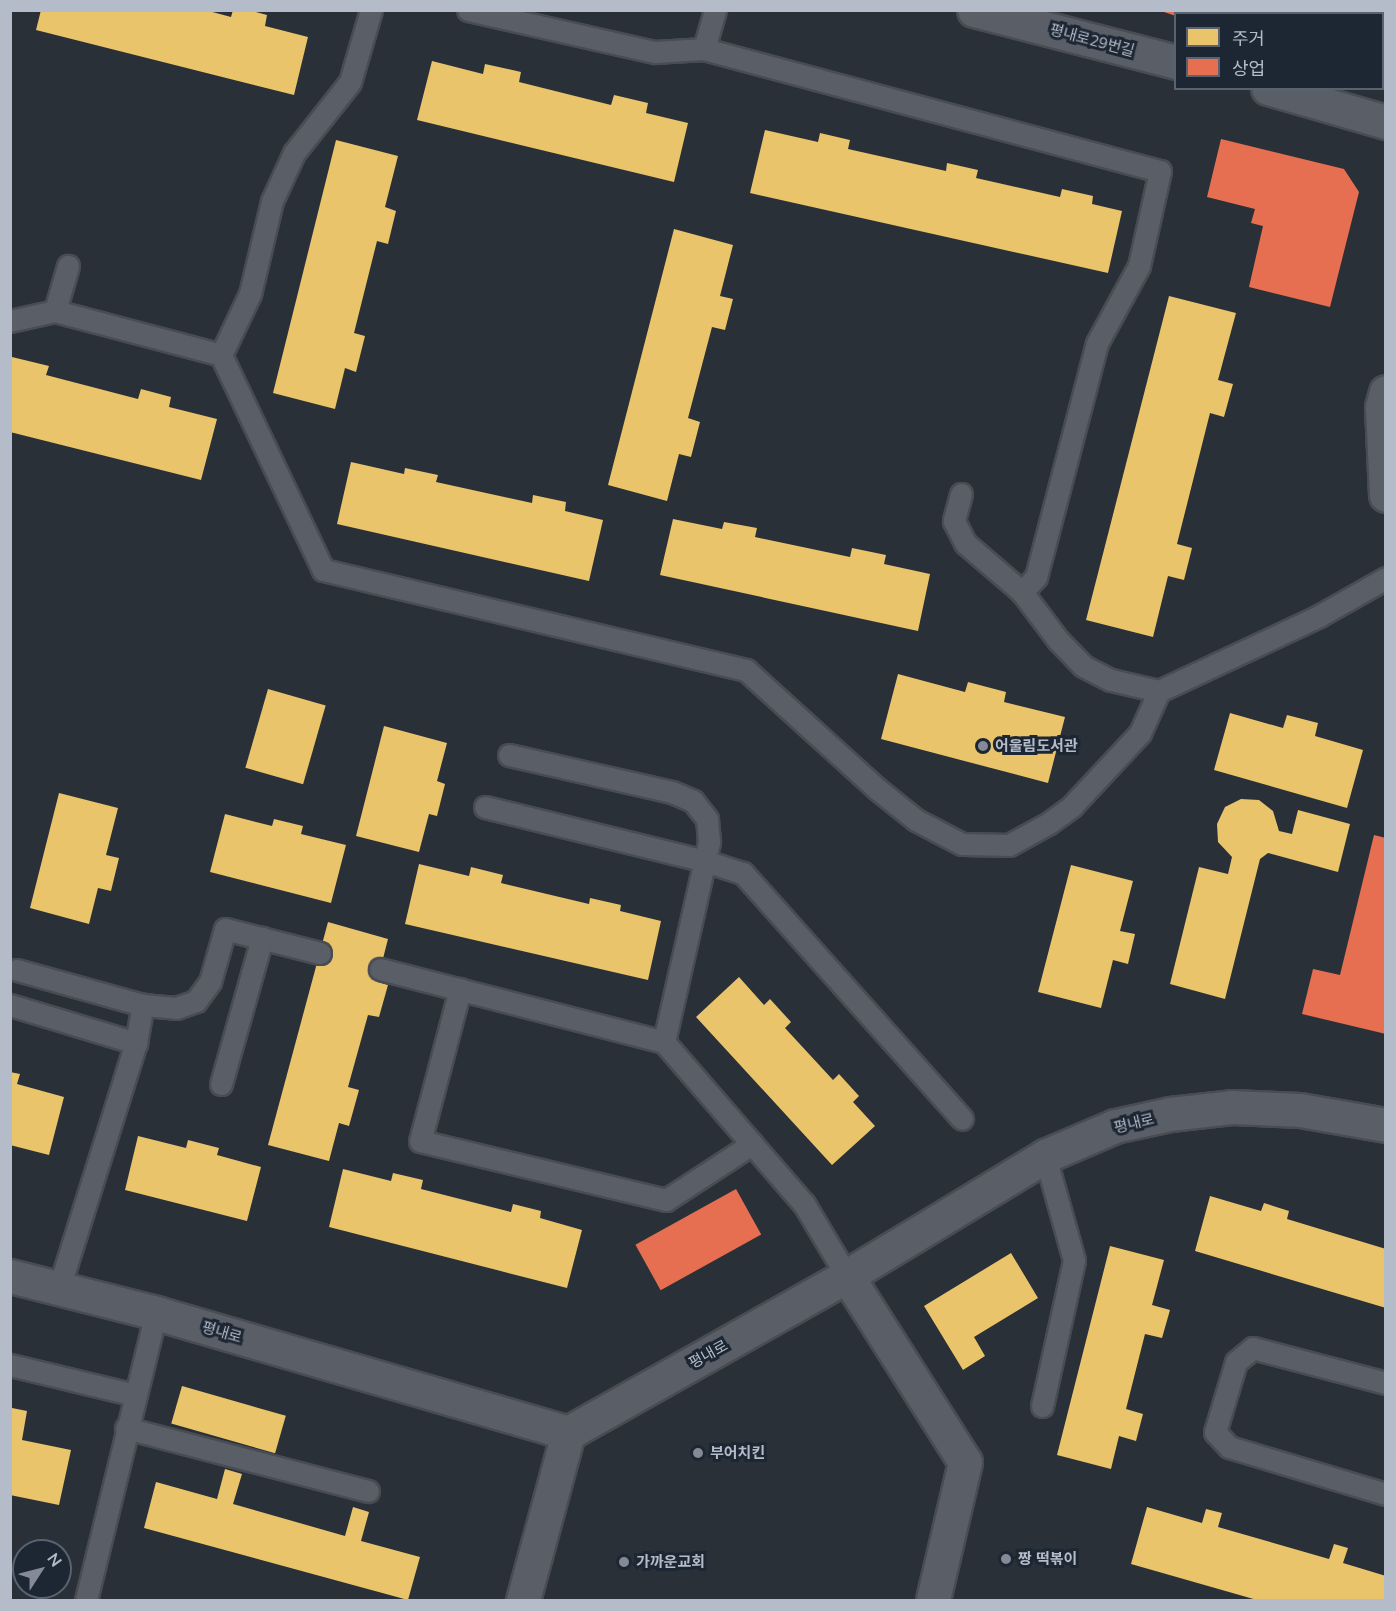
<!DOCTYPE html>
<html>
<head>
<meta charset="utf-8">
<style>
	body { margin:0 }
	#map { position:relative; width:1396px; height:1611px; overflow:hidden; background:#2a3038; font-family:Mulish,"Noto Sans KR",sans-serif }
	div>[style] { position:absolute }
	.homes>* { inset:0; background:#e9c46a; transform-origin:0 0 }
	.shops>* { inset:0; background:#e76f51; transform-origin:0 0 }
	.roads { filter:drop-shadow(2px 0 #484c53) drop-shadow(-2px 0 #484c53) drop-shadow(0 2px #484c53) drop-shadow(0 -2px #484c53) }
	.service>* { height:21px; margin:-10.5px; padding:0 10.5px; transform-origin:10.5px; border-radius:10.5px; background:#5a5e66 }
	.minor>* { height:33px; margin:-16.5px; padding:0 16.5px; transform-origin:16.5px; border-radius:16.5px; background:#5a5e66 }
	.tertiary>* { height:33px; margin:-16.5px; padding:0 16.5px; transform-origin:16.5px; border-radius:16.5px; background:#5a5e66 }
	.dots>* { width:16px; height:16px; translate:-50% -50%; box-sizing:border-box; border:3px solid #1d2633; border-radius:50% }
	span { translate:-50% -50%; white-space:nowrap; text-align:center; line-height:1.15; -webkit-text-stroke:6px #1d2633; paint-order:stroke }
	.street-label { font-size:15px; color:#b4bcc9 }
	.poi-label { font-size:15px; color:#b4bcc9; font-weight:700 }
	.left { translate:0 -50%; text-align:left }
	.frame { position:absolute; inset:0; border:12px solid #b4bcc9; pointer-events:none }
	.legend { position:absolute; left:1174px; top:12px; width:210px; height:78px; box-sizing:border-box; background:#1d2633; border:2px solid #59626f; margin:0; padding:8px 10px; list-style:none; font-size:18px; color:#b4bcc9 }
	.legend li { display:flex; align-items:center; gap:12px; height:30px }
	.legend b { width:30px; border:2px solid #59626f }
	.north { position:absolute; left:12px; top:1539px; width:60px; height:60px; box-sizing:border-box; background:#1d2633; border:2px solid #59626f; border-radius:50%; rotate:54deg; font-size:16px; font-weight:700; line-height:24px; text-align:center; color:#b4bcc9 }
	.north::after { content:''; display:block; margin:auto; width:21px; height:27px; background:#848b96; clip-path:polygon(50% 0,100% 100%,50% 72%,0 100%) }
</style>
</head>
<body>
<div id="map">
	<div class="homes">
		<i style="clip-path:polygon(41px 10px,205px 10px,231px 17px,233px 10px,249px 10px,267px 15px,265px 26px,308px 37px,294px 95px,36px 30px)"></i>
		<i style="clip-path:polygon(432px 61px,483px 74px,485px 64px,521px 72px,519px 82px,611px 105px,614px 95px,648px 103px,646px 113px,688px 123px,674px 182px,417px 120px)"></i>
		<i style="clip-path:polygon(765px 130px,818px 142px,820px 133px,850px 140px,848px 149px,946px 171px,947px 163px,978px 170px,976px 178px,1060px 197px,1062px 189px,1093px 196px,1092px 204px,1122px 211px,1108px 273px,750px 193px)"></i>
		<i style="clip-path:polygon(336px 140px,398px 156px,385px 207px,396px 211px,388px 244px,377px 241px,354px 333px,365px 336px,356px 372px,345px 368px,335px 409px,273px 393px)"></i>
		<i style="clip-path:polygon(674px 229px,733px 245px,720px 296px,733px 299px,725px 330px,712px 327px,688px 418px,700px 422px,691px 457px,679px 454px,667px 501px,608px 485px)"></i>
		<i style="clip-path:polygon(1169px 296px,1236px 313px,1218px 380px,1233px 384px,1224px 417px,1210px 413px,1177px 544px,1192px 548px,1184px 580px,1168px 576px,1153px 637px,1086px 620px)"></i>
		<i style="clip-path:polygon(12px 357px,49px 366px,46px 375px,138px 399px,141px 389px,171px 397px,169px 407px,217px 419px,201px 480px,10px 432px)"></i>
		<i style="clip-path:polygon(351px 462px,404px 474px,405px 468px,438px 475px,436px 482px,532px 503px,533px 495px,566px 502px,565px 511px,603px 520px,589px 581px,337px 524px)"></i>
		<i style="clip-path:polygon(673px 519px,722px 529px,724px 522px,757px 528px,755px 537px,850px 557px,852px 548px,886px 555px,884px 564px,930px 574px,918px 631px,660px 575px)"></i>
		<i style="clip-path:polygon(898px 674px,965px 692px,968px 682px,1006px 692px,1004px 702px,1065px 717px,1048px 783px,881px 739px)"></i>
		<i style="left:268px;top:689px;width:60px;height:82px;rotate:16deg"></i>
		<i style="clip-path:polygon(1230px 713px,1283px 728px,1287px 715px,1318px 723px,1315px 736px,1363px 750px,1347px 808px,1214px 770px)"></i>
		<i style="clip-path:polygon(384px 726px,447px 743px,437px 781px,445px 784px,437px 816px,429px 814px,419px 852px,356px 836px)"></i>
		<i style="clip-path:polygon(59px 793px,118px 808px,106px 855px,119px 858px,111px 891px,98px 888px,89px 924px,30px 908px)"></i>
		<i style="clip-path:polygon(1241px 799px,1259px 800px,1273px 811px,1279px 831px,1292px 834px,1298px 810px,1350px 824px,1338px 872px,1268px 853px,1260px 859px,1225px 999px,1170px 984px,1199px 867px,1228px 874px,1232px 857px,1218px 842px,1217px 824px,1225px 807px)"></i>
		<i style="clip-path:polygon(225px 814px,272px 826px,274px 819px,303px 826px,301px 834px,346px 845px,331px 903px,210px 872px)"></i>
		<i style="clip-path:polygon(419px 864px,469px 876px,471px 867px,503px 875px,501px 883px,589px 904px,590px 898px,621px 905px,620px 911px,661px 921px,648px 980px,405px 924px)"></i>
		<i style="clip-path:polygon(1071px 865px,1133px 881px,1120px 931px,1135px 934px,1128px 964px,1113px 960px,1101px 1008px,1038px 992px)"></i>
		<i style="clip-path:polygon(328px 922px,388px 939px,377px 982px,388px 985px,379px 1017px,368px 1015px,348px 1087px,359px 1090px,349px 1126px,339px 1123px,329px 1161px,268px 1145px)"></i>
		<i style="clip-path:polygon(739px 977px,764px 1005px,770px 999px,791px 1022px,785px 1028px,833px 1080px,839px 1074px,859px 1096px,853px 1102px,875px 1126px,832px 1165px,696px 1017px)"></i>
		<i style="clip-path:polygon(10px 1072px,20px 1074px,17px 1084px,64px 1097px,49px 1155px,10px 1145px)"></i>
		<i style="clip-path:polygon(138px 1136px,186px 1148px,188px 1140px,219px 1148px,217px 1155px,261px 1167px,247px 1221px,125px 1190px)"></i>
		<i style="clip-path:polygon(343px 1169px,391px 1181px,393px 1173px,423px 1180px,421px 1189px,511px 1212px,513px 1204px,541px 1211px,540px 1218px,582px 1230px,567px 1288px,329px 1227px)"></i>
		<i style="clip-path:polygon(1210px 1196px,1261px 1211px,1264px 1203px,1289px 1211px,1287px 1219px,1386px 1249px,1386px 1308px,1195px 1251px)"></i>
		<i style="clip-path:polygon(1110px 1246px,1164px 1260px,1152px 1305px,1170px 1310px,1162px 1338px,1145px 1334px,1126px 1409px,1143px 1414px,1136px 1441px,1119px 1436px,1111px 1469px,1057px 1455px)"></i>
		<i style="clip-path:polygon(1011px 1253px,1038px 1298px,974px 1337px,985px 1356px,963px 1370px,924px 1306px)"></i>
		<i style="left:182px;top:1386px;width:108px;height:39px;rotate:16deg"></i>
		<i style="clip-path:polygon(12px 1408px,27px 1411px,22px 1440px,71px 1450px,59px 1505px,10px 1495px)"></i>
		<i style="clip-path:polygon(225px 1469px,242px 1474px,233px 1504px,345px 1536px,353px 1507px,369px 1512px,361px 1541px,420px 1557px,408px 1600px,144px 1528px,156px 1482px,217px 1499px)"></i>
		<i style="clip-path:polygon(1147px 1507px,1202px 1523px,1206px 1509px,1222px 1513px,1218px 1527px,1329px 1559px,1334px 1544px,1348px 1548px,1343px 1563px,1386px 1576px,1386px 1600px,1257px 1600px,1131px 1564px)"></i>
	</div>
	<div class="shops">
		<i style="clip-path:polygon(1158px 10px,1386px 10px,1386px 54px,1382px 55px,1382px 14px,1176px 16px)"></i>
		<i style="clip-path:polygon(1221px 139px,1344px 169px,1359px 192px,1330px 307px,1249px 287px,1263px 226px,1251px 223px,1255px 209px,1207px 197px)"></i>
		<i style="clip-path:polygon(1374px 835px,1386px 838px,1386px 1034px,1302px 1014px,1313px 969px,1340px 975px)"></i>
		<i style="left:736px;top:1189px;width:52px;height:115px;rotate:61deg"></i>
	</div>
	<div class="roads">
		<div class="service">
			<i style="left:468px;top:10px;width:192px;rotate:12.7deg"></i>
			<i style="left:655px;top:52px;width:49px;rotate:-3.5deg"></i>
			<i style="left:704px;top:49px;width:472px;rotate:15deg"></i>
			<i style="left:1160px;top:171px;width:97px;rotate:102.5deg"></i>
			<i style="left:1139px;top:266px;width:88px;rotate:118.6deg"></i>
			<i style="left:1097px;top:343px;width:242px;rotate:104.6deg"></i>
			<i style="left:1036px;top:577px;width:21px;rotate:133deg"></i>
			<i style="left:704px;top:49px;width:41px;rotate:-74.2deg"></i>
			<i style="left:55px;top:311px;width:47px;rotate:-73.9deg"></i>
			<i style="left:10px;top:321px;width:46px;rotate:-12.5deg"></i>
			<i style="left:55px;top:311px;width:172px;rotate:14.8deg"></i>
			<i style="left:221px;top:355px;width:238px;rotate:64.6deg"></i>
			<i style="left:323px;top:570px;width:435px;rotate:13.3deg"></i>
			<i style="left:746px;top:670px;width:176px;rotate:42.2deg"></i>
			<i style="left:876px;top:788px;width:51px;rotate:38.7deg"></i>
			<i style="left:916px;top:820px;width:52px;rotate:27.6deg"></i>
			<i style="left:962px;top:844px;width:47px;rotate:1.2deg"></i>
			<i style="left:1009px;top:845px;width:46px;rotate:-28.8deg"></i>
			<i style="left:1049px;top:823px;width:29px;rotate:-36deg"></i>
			<i style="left:1072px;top:806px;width:100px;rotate:-47deg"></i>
			<i style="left:1140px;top:733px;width:46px;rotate:-65.7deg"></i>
			<i style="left:1159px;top:691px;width:177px;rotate:-25.1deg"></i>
			<i style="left:1319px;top:616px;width:77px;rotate:-29.6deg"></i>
			<i style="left:221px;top:355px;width:68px;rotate:-64.6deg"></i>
			<i style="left:250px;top:294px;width:96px;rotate:-76.7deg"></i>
			<i style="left:272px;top:201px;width:53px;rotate:-65.4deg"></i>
			<i style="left:294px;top:153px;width:90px;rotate:-51.7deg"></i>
			<i style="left:350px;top:82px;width:75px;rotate:-73.7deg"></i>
			<i style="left:961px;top:494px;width:28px;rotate:105deg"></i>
			<i style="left:954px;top:521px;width:25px;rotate:63deg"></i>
			<i style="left:965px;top:543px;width:75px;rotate:40.7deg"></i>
			<i style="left:1022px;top:592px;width:60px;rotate:53.1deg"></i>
			<i style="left:1058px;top:640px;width:36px;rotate:46deg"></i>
			<i style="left:1083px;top:666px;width:31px;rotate:27deg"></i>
			<i style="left:1111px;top:680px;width:49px;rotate:12.9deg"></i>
			<i style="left:509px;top:755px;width:167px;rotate:12.8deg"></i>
			<i style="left:672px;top:792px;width:23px;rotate:23deg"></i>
			<i style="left:693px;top:801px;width:23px;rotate:52deg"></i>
			<i style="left:707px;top:819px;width:23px;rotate:85deg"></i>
			<i style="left:709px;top:842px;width:205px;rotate:102.7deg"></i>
			<i style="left:485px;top:807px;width:227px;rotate:13.8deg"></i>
			<i style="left:705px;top:861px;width:40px;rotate:18deg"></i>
			<i style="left:743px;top:873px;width:329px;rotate:48.3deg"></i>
			<i style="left:380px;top:969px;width:293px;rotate:14.4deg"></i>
			<i style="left:664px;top:1042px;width:214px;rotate:49.2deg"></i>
			<i style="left:804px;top:1204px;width:84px;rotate:59.2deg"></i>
			<i style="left:17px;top:970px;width:131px;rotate:15.5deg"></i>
			<i style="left:143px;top:1005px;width:33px;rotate:5deg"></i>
			<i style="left:176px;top:1008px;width:21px;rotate:-19deg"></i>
			<i style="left:196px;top:1001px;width:24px;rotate:-54deg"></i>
			<i style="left:210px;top:982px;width:55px;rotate:-74.2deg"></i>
			<i style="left:225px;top:929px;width:98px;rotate:14.2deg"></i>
			<i style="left:460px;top:989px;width:157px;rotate:104.7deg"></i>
			<i style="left:420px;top:1141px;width:253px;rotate:13.5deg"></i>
			<i style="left:666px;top:1200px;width:103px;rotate:-33.1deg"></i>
			<i style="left:10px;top:1005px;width:132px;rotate:16.8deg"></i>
			<i style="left:221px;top:1084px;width:152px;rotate:-74.3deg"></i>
			<i style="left:59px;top:1288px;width:257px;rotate:-72.6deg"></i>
			<i style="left:136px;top:1043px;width:39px;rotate:-80deg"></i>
			<i style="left:10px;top:1365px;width:129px;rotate:13.5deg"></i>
			<i style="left:1386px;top:1383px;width:138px;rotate:-165.3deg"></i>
			<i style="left:1253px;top:1348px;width:22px;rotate:141deg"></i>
			<i style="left:1236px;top:1362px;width:73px;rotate:106.7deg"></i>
			<i style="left:1215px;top:1432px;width:21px;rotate:47deg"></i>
			<i style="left:1229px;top:1447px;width:164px;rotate:16.7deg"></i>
			<i style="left:1042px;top:1406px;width:149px;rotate:-77.6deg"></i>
			<i style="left:1074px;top:1260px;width:108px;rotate:-105.6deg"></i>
			<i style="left:126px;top:1428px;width:250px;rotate:14.6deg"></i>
			<i style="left:86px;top:1600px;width:295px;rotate:-76.3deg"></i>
		</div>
		<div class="minor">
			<i style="left:974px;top:10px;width:209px;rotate:14.4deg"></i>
			<i style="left:1268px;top:88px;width:123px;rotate:16.1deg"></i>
			<i style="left:847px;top:1276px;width:220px;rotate:57.6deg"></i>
			<i style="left:965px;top:1462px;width:142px;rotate:103.1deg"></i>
		</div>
		<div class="tertiary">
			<i style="left:1386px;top:392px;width:16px;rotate:105deg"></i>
			<i style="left:1382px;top:407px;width:88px;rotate:87.4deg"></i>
			<i style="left:10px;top:1276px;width:151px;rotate:14.2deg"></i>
			<i style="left:156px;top:1313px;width:429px;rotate:16.2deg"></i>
			<i style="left:568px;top:1433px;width:320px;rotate:-29.4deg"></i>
			<i style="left:847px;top:1276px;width:232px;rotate:-31.2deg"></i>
			<i style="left:1045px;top:1156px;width:76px;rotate:-23.2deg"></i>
			<i style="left:1115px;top:1126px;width:56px;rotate:-12.3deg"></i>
			<i style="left:1170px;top:1114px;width:62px;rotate:-6.4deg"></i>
			<i style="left:1232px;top:1107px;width:68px;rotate:2.5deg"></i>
			<i style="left:1300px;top:1110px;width:87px;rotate:9.9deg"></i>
			<i style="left:523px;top:1600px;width:173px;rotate:-74.9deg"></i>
		</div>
	</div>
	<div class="dots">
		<i style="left:983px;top:746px;background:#848b96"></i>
		<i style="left:698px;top:1453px;background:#848b96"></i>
		<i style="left:1006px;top:1559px;background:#848b96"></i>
		<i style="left:624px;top:1562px;background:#848b96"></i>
	</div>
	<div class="street-label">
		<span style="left:1092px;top:40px;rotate:15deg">평내로29번길</span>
		<span style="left:1134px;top:1123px;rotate:-14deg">평내로</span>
		<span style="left:222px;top:1332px;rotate:16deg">평내로</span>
		<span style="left:708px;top:1354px;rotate:-29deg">평내로</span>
	</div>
	<div class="poi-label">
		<span class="left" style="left:995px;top:746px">어울림도서관</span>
		<span class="left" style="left:710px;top:1453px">부어치킨</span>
		<span class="left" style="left:1018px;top:1559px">짱 떡볶이</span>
		<span class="left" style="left:636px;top:1562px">가까운교회</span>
	</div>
	<div class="frame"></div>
	<ul class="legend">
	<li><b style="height:16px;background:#e9c46a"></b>주거</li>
	<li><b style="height:16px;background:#e76f51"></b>상업</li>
	</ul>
	<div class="north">N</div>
</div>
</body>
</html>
